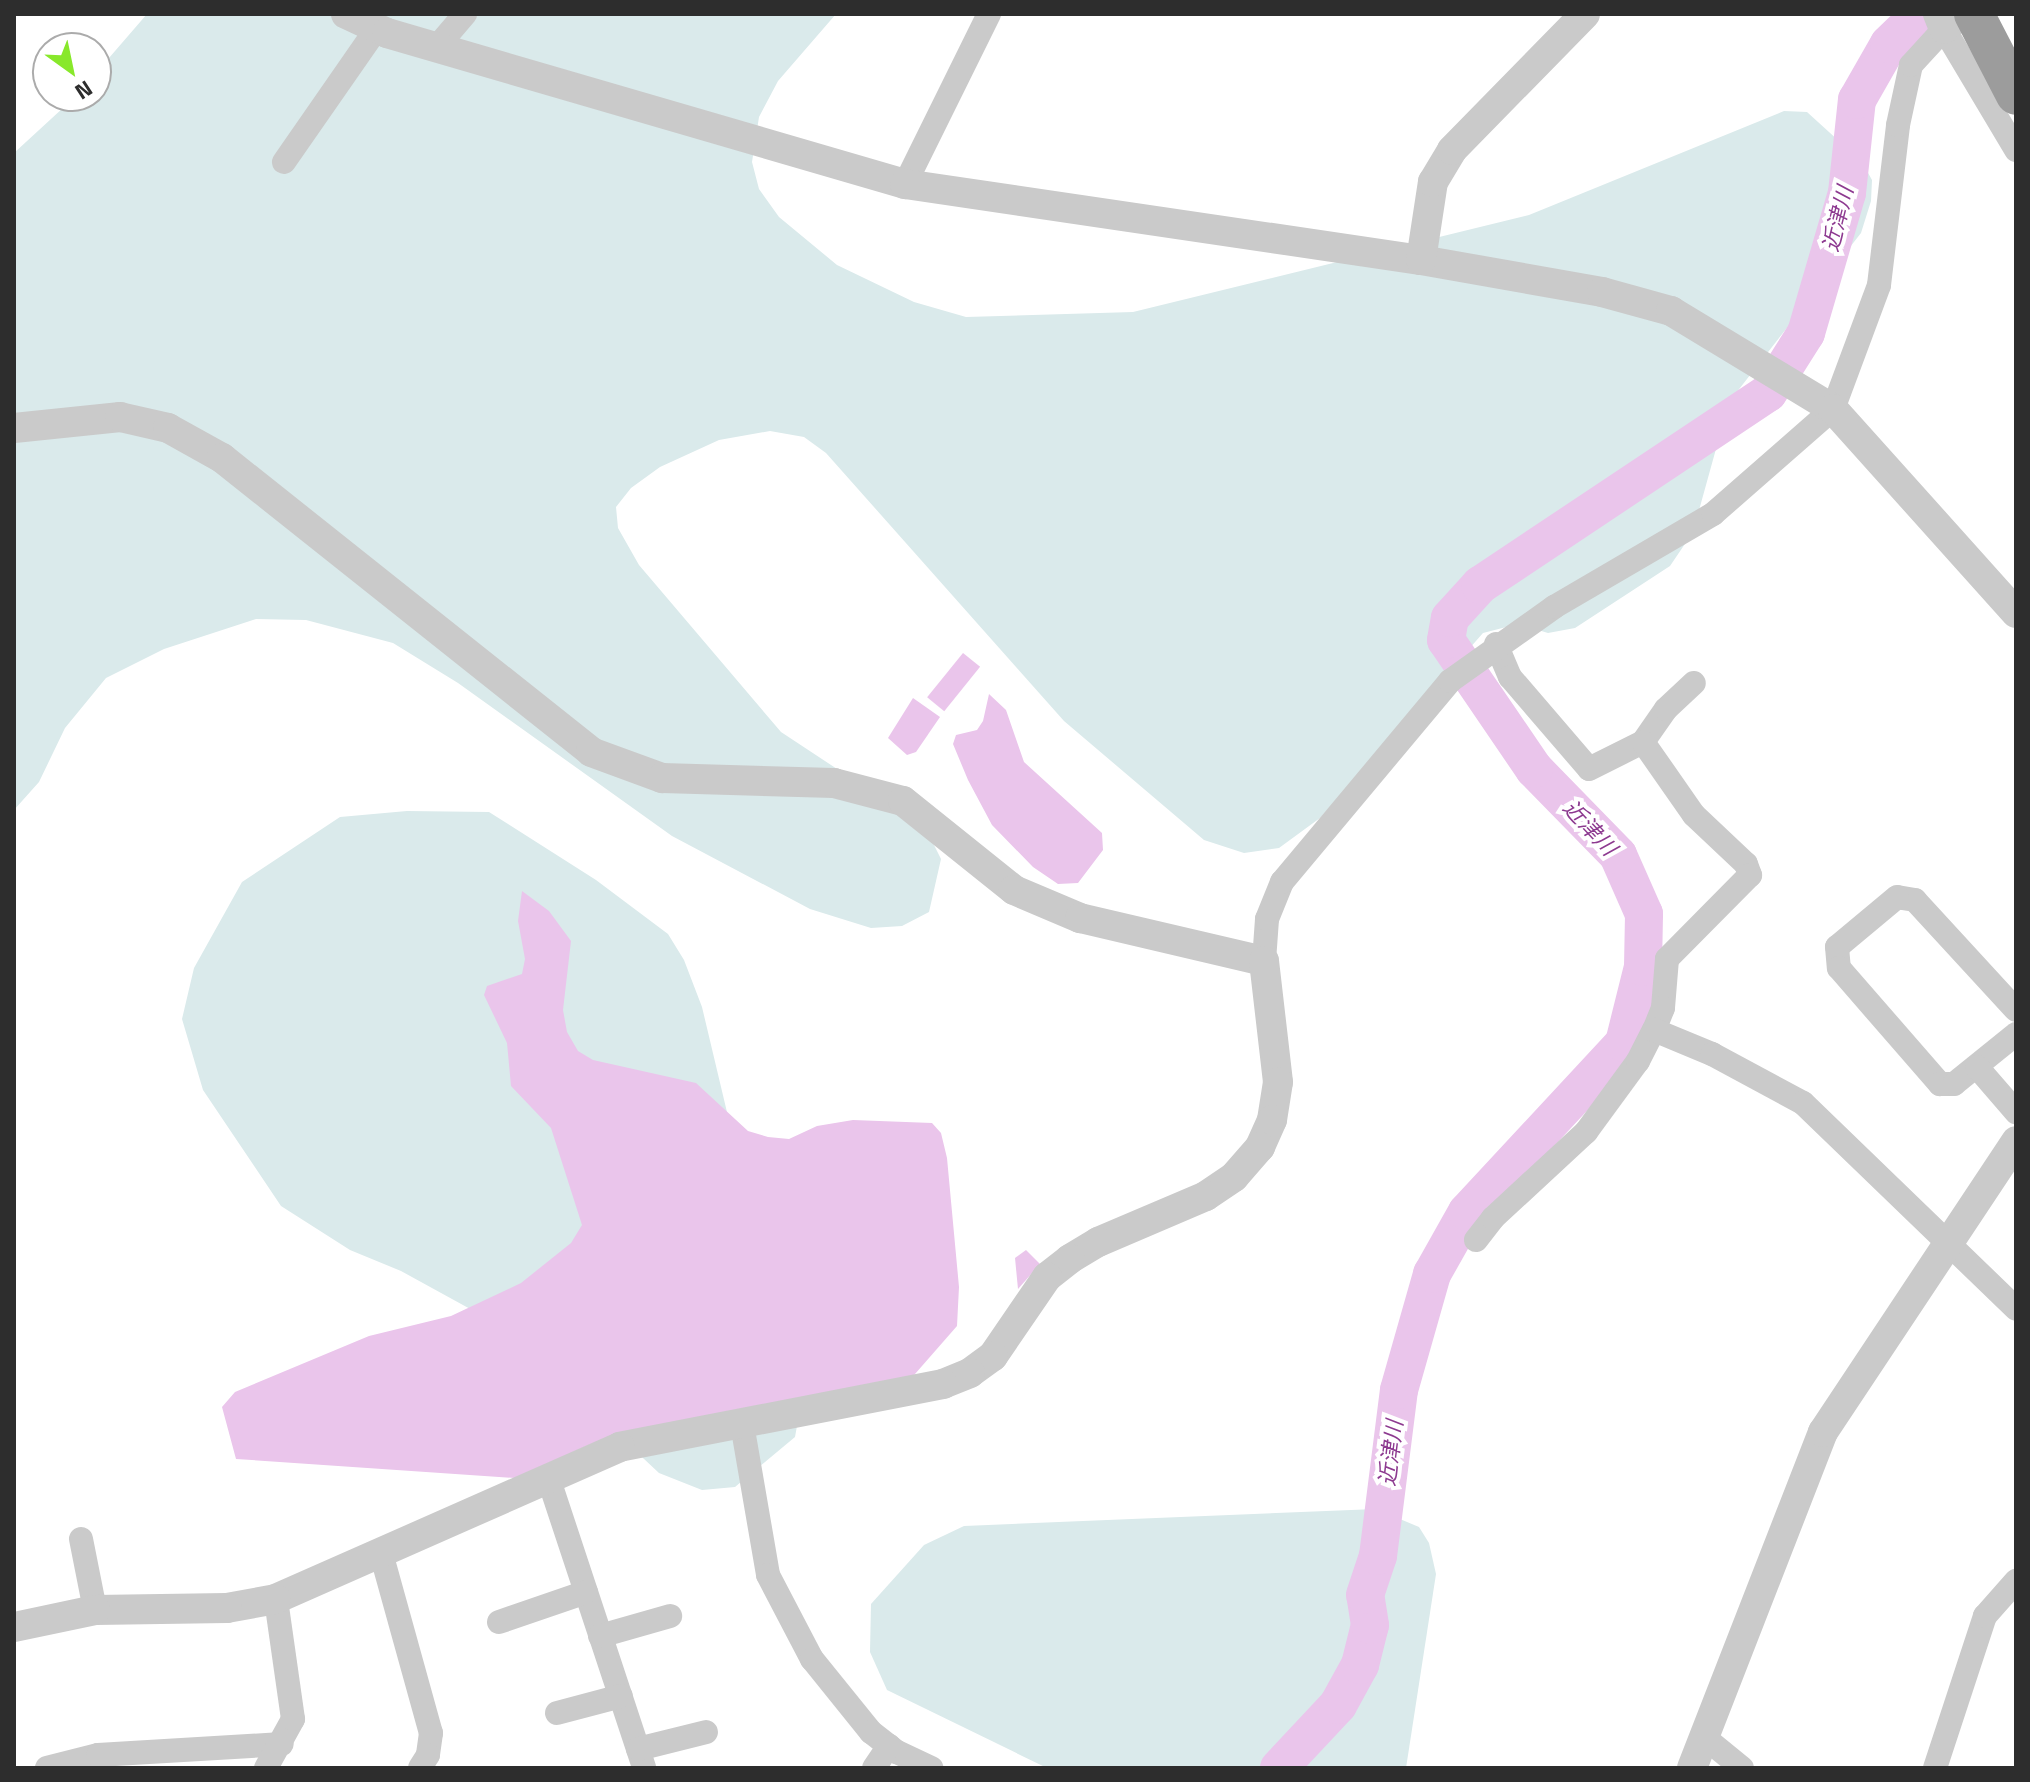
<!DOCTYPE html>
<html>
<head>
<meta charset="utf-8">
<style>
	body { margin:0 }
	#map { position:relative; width:2030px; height:1782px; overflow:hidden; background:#fff; font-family:"Titillium Web","Noto Sans JP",sans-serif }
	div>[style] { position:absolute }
	.green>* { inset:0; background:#daeaeb }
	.water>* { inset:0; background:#eac5eb; transform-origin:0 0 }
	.river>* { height:38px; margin:-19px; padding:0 19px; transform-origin:19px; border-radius:19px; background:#eac5eb }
	.minor>* { height:24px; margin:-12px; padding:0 12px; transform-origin:12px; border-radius:12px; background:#cacaca }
	.tertiary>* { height:30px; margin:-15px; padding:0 15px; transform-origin:15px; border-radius:15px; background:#cacaca }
	.trunk>* { height:40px; margin:-20px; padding:0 20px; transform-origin:20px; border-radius:20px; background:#9c9c9c }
	span { translate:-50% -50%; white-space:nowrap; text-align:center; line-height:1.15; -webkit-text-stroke:8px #fff; paint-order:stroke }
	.water-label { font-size:22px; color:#8d3a90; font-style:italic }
	.frame { position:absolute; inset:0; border:16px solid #2d2d2d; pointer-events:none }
	.north { position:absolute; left:32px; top:32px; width:80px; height:80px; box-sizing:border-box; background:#fff; border:2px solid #ababab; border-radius:50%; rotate:147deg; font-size:22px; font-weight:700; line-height:32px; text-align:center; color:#2d2d2d }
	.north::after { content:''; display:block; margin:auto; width:28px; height:36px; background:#88e82b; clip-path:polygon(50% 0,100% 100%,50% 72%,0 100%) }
</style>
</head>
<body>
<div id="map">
	<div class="green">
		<i style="clip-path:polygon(147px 14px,836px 14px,778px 81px,759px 117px,752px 162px,759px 189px,779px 217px,837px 265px,914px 302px,966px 317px,1133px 312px,1529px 215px,1784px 111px,1807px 112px,1862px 162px,1872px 180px,1871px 201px,1861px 233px,1729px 402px,1693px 532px,1670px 566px,1575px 628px,1548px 633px,1518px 624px,1483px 633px,1320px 818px,1279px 848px,1244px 853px,1204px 840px,1064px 721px,826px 453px,804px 437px,770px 431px,719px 440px,660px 467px,631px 488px,616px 507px,618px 528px,639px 565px,781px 732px,925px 827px,941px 859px,929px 912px,902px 926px,871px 928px,810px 909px,672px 836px,458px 683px,393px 643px,306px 620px,256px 619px,164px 649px,106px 678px,65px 728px,39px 782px,14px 810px,14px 153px,76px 96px,96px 96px,96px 73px)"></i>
		<i style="clip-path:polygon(407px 811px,489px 812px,596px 880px,668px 934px,684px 960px,702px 1007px,799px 1415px,795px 1437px,735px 1487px,702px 1490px,659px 1473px,503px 1327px,401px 1271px,350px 1250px,281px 1206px,203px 1090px,182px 1019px,194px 968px,242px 882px,340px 817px)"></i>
		<i style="clip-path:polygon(1376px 1509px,1419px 1527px,1429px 1543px,1436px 1574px,1406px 1768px,1047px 1768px,887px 1690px,870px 1652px,871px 1604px,924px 1545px,964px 1526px)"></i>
	</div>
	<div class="water">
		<i style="left:963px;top:653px;width:22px;height:57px;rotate:39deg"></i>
		<i style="clip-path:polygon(989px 694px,1006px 710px,1024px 762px,1102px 833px,1103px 850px,1078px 883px,1058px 884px,1033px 867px,992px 825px,968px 780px,953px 744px,956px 735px,977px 730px,983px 721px)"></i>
		<i style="clip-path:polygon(913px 698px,940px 717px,916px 752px,907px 755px,888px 738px)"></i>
		<i style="clip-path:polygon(522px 891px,549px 911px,571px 941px,563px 1010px,567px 1032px,578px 1051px,593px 1060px,696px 1083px,748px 1131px,768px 1137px,789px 1139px,817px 1126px,853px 1120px,932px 1123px,941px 1133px,947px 1158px,959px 1287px,957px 1326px,908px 1382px,591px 1444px,515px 1478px,236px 1459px,222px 1407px,235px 1392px,369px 1336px,451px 1316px,521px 1283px,571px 1243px,582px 1225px,551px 1128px,511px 1086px,507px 1043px,484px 995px,487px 986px,522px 974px,525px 959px,518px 921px)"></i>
		<i style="clip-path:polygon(1026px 1250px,1040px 1264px,1018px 1289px,1015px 1258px)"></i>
	</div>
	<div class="river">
		<i style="left:1279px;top:1768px;width:86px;rotate:-46.9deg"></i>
		<i style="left:1338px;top:1705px;width:46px;rotate:-61.2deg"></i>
		<i style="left:1360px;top:1665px;width:41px;rotate:-76deg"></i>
		<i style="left:1370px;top:1625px;width:30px;rotate:-99deg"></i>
		<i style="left:1365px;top:1595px;width:41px;rotate:-71.6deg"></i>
		<i style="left:1378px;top:1556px;width:167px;rotate:-82.8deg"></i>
		<i style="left:1399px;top:1390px;width:121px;rotate:-74.1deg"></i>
		<i style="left:1432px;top:1274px;width:71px;rotate:-60.6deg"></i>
		<i style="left:1467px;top:1212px;width:231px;rotate:-47.1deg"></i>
		<i style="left:1624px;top:1043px;width:78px;rotate:-76deg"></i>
		<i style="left:1643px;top:967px;width:53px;rotate:-88.9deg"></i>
		<i style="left:1644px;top:914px;width:64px;rotate:-113.8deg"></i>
		<i style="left:1618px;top:855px;width:120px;rotate:-134.3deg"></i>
		<i style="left:1534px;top:769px;width:156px;rotate:-124.3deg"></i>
		<i style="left:1446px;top:640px;width:22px;rotate:-80deg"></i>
		<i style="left:1450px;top:618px;width:45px;rotate:-47.7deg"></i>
		<i style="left:1480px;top:585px;width:346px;rotate:-33.7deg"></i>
		<i style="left:1768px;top:393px;width:71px;rotate:-57.7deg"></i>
		<i style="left:1806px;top:333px;width:146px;rotate:-73.7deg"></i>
		<i style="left:1847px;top:193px;width:94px;rotate:-83.9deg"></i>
		<i style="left:1857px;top:100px;width:64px;rotate:-60.3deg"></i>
		<i style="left:1889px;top:44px;width:43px;rotate:-44.1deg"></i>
	</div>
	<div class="minor">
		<i style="left:1944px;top:29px;width:141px;rotate:59.2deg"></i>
		<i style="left:436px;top:48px;width:45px;rotate:-49.5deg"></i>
		<i style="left:284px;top:162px;width:163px;rotate:-55.2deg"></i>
		<i style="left:905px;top:184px;width:190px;rotate:-63.7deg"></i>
		<i style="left:1496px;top:644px;width:36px;rotate:67deg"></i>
		<i style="left:1510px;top:677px;width:121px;rotate:49.3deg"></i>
		<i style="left:1589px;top:769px;width:60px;rotate:-26.6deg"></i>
		<i style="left:1643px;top:742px;width:40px;rotate:-55.1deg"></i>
		<i style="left:1666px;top:709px;width:38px;rotate:-43deg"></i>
		<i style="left:1643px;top:742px;width:89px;rotate:55.1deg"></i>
		<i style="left:1694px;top:815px;width:71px;rotate:43.3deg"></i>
		<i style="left:1746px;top:864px;width:12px;rotate:70deg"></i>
		<i style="left:1750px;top:875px;width:118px;rotate:134.7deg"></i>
		<i style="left:1667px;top:959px;width:49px;rotate:94.7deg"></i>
		<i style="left:1663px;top:1008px;width:24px;rotate:112deg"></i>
		<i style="left:1264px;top:961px;width:42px;rotate:-85.9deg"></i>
		<i style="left:1267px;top:919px;width:40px;rotate:-68deg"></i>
		<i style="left:1282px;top:882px;width:262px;rotate:-50.1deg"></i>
		<i style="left:1450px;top:681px;width:128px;rotate:-35.4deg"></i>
		<i style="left:1554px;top:607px;width:184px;rotate:-30.3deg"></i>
		<i style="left:1713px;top:514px;width:159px;rotate:-41.2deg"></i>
		<i style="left:1833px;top:409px;width:132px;rotate:-69.6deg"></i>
		<i style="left:1879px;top:285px;width:161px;rotate:-83.2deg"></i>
		<i style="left:1898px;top:125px;width:61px;rotate:-77.8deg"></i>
		<i style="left:1911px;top:65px;width:49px;rotate:-47.5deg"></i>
		<i style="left:1944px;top:29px;width:18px;rotate:-27deg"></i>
		<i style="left:2016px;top:1010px;width:149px;rotate:-132.6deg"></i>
		<i style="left:1915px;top:900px;width:18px;rotate:-171deg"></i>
		<i style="left:1897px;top:897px;width:78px;rotate:140.2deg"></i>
		<i style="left:1837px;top:947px;width:21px;rotate:85deg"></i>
		<i style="left:1839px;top:968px;width:154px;rotate:49deg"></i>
		<i style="left:1940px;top:1084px;width:14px"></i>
		<i style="left:1954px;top:1084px;width:80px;rotate:-38.9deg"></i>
		<i style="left:1977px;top:1067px;width:60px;rotate:49.1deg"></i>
		<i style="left:1476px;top:1240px;width:28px;rotate:-52deg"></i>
		<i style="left:1493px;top:1218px;width:127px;rotate:-42.8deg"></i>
		<i style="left:1586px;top:1132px;width:88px;rotate:-53.8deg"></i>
		<i style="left:1638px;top:1061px;width:35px;rotate:-63deg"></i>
		<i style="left:1654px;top:1030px;width:63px;rotate:22.5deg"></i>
		<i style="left:1712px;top:1054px;width:103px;rotate:28.3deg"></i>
		<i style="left:1803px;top:1103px;width:296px;rotate:44deg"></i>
		<i style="left:742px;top:1424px;width:153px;rotate:80.2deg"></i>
		<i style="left:768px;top:1575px;width:95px;rotate:62.4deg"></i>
		<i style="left:812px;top:1659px;width:94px;rotate:51.1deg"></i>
		<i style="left:871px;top:1732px;width:33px;rotate:38deg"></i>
		<i style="left:897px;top:1752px;width:38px;rotate:25deg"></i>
		<i style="left:548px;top:1477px;width:306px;rotate:71.7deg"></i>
		<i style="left:81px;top:1539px;width:72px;rotate:78.8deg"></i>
		<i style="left:381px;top:1553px;width:187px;rotate:74.5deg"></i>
		<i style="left:431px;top:1733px;width:22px;rotate:98deg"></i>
		<i style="left:428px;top:1755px;width:15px;rotate:122deg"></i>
		<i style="left:499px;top:1622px;width:92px;rotate:-19deg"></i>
		<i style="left:600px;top:1636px;width:73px;rotate:-15.9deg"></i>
		<i style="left:557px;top:1713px;width:66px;rotate:-14.9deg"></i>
		<i style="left:1704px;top:1737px;width:49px;rotate:39.2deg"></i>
		<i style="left:638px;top:1749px;width:70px;rotate:-14deg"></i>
		<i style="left:47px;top:1768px;width:53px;rotate:-14.3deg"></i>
		<i style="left:98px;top:1755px;width:184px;rotate:-3.4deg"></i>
		<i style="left:266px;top:1768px;width:56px;rotate:-61.1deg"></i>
		<i style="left:293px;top:1719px;width:121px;rotate:-98.1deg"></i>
		<i style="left:874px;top:1768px;width:27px;rotate:-56deg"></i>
		<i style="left:1935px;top:1768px;width:160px;rotate:-71.8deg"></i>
		<i style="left:1985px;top:1616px;width:47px;rotate:-48.5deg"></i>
	</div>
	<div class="tertiary">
		<i style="left:346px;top:14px;width:45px;rotate:24.9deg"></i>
		<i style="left:387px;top:33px;width:540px;rotate:16.25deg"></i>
		<i style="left:905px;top:184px;width:522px;rotate:8.38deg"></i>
		<i style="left:1421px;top:260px;width:184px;rotate:10deg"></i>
		<i style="left:1602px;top:292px;width:72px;rotate:15.4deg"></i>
		<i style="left:1671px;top:311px;width:189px;rotate:31.2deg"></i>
		<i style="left:1833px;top:409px;width:274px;rotate:48.1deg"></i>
		<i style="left:1938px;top:14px;width:16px;rotate:68deg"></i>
		<i style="left:1421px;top:260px;width:79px;rotate:-81.3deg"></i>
		<i style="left:1433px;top:182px;width:37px;rotate:-59deg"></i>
		<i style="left:1452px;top:150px;width:190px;rotate:-45.6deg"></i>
		<i style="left:14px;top:428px;width:107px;rotate:-5.9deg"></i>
		<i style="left:120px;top:417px;width:49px;rotate:12.9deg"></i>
		<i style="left:168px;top:428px;width:62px;rotate:29.1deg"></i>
		<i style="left:222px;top:458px;width:472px;rotate:38.5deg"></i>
		<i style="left:591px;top:752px;width:76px;rotate:20.1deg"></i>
		<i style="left:662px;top:778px;width:172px;rotate:1.7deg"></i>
		<i style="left:834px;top:783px;width:71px;rotate:14.6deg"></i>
		<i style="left:903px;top:801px;width:142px;rotate:38.7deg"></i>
		<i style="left:1014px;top:890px;width:72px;rotate:23deg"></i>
		<i style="left:1080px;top:918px;width:189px;rotate:13.2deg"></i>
		<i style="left:1264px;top:961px;width:122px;rotate:83.4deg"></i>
		<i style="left:1278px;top:1082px;width:38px;rotate:99deg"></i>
		<i style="left:1272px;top:1120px;width:30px;rotate:114deg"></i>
		<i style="left:1260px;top:1147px;width:40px;rotate:131deg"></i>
		<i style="left:1234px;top:1177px;width:34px;rotate:146deg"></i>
		<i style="left:1206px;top:1196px;width:117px;rotate:156.9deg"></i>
		<i style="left:1098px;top:1242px;width:33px;rotate:149deg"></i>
		<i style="left:1070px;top:1259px;width:29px;rotate:142deg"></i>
		<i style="left:1047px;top:1277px;width:96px;rotate:124.4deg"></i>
		<i style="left:993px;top:1356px;width:29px;rotate:144deg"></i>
		<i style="left:970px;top:1373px;width:29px;rotate:158deg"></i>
		<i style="left:943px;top:1384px;width:329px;rotate:169deg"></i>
		<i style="left:620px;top:1447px;width:376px;rotate:156.2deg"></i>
		<i style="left:276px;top:1599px;width:50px;rotate:169.6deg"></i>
		<i style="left:227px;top:1608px;width:132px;rotate:179.1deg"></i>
		<i style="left:95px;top:1610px;width:83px;rotate:168.1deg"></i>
		<i style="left:1692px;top:1768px;width:361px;rotate:-68.7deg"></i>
		<i style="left:1823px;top:1432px;width:349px;rotate:-56.4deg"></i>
	</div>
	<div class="trunk">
		<i style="left:1974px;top:14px;width:91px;rotate:62.6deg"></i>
	</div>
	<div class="water-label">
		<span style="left:1838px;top:219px;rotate:-76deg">近津川</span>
		<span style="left:1590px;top:828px;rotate:47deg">近津川</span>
		<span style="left:1391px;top:1453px;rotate:-83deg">近津川</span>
	</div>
	<div class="frame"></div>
	<div class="north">N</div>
</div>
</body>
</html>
